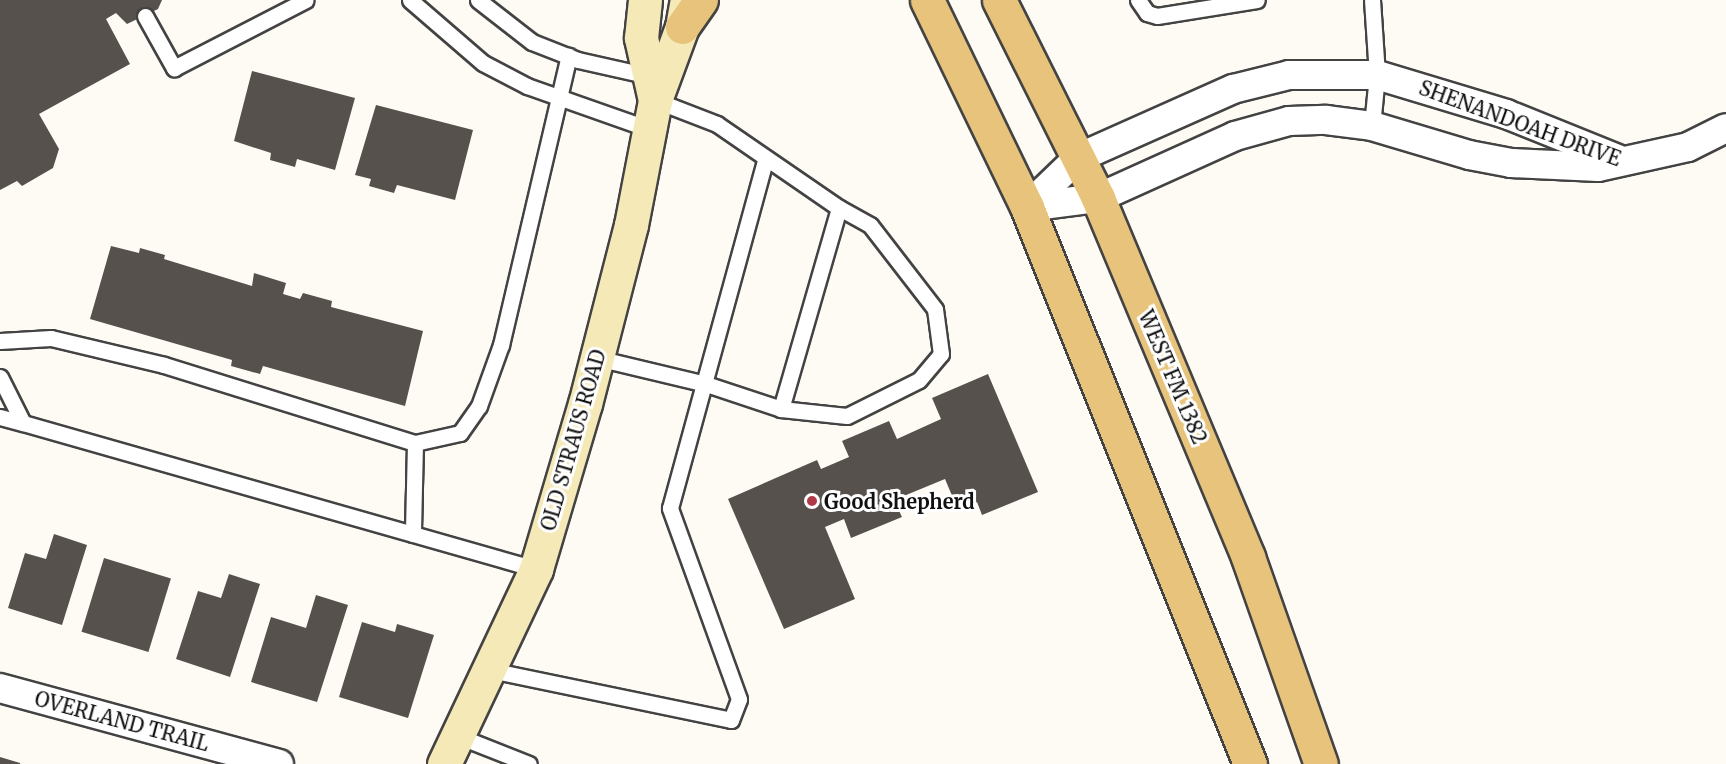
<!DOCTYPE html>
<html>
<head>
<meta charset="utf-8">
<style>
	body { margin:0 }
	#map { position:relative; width:1726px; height:764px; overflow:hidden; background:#fefbf5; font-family:Merriweather,serif }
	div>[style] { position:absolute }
	.building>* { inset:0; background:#57514e; transform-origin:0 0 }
	.roads { filter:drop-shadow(2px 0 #434343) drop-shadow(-2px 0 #434343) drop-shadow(0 2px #434343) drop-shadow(0 -2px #434343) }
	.lane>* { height:15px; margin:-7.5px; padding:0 7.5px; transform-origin:7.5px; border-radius:7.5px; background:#fff }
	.street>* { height:28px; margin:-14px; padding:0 14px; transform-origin:14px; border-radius:14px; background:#fff }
	.secondary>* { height:33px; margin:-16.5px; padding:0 16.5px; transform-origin:16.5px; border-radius:16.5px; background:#f5e9b8 }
	.primary>* { height:33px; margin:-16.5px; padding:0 16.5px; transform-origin:16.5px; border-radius:16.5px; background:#e7c37b }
	.dots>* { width:16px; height:16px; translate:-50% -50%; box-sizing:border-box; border:3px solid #fff; border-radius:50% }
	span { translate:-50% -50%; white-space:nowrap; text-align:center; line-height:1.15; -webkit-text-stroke:6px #fff; paint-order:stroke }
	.street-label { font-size:20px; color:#101010 }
	.poi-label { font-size:20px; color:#101010; font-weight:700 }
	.left { translate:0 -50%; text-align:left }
</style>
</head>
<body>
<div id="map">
	<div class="building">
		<i style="clip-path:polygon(0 0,162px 0,158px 9px,127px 24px,116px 13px,106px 19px,130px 64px,39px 114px,59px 149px,53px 168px,22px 186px,17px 181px,0 190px)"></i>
		<i style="clip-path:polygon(252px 71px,355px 98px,335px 170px,297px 159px,295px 167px,270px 160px,271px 153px,234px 141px)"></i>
		<i style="clip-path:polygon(376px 105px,473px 130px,455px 200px,397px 185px,394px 193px,369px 186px,371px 179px,355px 175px)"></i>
		<i style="clip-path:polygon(111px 246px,139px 253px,140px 248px,165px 255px,164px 259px,252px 286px,254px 273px,286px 283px,283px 294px,300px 299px,303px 293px,332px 301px,331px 307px,423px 331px,405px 406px,263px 366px,260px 374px,231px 366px,232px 360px,90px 319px)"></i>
		<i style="clip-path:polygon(988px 374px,1038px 492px,982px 515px,977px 502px,958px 510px,945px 479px,894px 500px,902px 517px,851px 538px,844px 519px,825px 527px,855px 599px,784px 629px,728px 499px,817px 460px,821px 469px,849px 457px,842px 441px,889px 421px,897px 439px,941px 419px,932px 398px)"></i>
		<i style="clip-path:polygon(54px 534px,87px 545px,62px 625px,8px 608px,25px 553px,46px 559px)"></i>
		<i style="left:104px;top:558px;width:70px;height:77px;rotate:17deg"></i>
		<i style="clip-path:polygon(229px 574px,260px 584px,230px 677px,176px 659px,198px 591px,221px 598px)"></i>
		<i style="clip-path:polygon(316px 595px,348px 605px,317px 702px,251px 682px,271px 617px,306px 628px)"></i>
		<i style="clip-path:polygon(362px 622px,395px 632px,397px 624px,434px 635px,408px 718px,339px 697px)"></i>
		<i style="clip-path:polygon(0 757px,20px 763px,20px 764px,0 764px)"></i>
	</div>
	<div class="roads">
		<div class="lane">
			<i style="left:410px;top:0;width:96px;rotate:40.8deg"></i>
			<i style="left:483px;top:63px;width:50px;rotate:27.6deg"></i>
			<i style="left:527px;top:86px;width:129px;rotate:19.4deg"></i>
			<i style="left:478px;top:0;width:68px;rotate:37.9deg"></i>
			<i style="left:532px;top:42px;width:49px;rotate:21.4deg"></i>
			<i style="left:578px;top:60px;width:73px;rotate:12.7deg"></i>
			<i style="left:1138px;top:0;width:16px;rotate:55deg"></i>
			<i style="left:1147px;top:13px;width:10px;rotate:17deg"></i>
			<i style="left:1157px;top:16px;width:101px;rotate:-9.1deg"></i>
			<i style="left:145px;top:16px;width:60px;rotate:60.9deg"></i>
			<i style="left:174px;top:68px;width:148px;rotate:-27.3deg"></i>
			<i style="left:1372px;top:126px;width:51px;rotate:-84.4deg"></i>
			<i style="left:1377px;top:75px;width:75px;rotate:-93.8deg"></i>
			<i style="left:0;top:341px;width:51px;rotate:-3.4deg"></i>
			<i style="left:51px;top:338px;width:116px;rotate:13.4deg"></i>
			<i style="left:164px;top:365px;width:263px;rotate:17.3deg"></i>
			<i style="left:415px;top:443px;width:91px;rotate:91.3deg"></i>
			<i style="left:597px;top:358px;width:112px;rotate:13.4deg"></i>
			<i style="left:706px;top:384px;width:79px;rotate:18.4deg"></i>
			<i style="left:781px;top:409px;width:66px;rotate:6.1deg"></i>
			<i style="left:847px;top:416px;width:80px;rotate:-26.6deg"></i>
			<i style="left:919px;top:380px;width:34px;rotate:-50deg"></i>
			<i style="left:941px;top:354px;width:45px;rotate:-97.6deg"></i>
			<i style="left:935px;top:309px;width:106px;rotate:-127.7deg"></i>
			<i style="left:870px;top:225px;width:35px;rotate:-151deg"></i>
			<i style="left:839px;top:208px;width:148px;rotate:-145.5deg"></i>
			<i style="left:717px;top:124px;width:66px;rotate:-158.8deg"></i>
			<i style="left:0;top:377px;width:51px;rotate:63.4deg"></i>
			<i style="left:23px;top:423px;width:533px;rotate:15.89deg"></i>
			<i style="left:781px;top:409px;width:209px;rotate:-73.9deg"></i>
			<i style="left:0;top:417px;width:24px;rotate:15deg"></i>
			<i style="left:415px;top:443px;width:46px;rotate:-12.5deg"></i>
			<i style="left:460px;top:433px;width:33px;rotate:-55deg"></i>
			<i style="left:479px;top:406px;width:65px;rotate:-70.2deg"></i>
			<i style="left:501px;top:345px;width:297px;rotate:-76.8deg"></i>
			<i style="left:490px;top:670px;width:246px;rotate:11.7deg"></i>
			<i style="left:731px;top:720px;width:22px;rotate:-69deg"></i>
			<i style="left:739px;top:699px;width:203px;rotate:-109.9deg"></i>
			<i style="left:670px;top:508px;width:361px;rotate:-74.7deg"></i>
			<i style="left:458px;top:736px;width:76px;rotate:21.5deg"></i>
		</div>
		<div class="street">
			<i style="left:1027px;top:207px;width:72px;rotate:-7.2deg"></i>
			<i style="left:1098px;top:198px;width:150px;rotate:-24.3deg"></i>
			<i style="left:1235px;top:136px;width:56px;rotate:-15.5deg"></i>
			<i style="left:1289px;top:121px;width:37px;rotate:-2deg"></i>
			<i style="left:1326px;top:120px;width:46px;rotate:7.4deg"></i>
			<i style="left:1372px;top:126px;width:101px;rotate:16.6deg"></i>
			<i style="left:1469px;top:155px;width:43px;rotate:10.8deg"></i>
			<i style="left:1511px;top:163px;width:87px;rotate:2.6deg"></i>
			<i style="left:1598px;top:167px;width:92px;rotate:-12.5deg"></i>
			<i style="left:1688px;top:147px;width:42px;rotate:-26.6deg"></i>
			<i style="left:1027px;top:207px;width:71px;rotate:-43.9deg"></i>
			<i style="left:1078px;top:158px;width:170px;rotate:-24deg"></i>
			<i style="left:1233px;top:89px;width:58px;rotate:-14deg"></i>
			<i style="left:1289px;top:75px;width:88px"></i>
			<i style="left:1377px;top:75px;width:135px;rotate:16.8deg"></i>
			<i style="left:1506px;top:114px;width:121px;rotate:21.9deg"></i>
			<i style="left:0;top:688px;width:289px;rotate:15.2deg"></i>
		</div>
		<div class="secondary">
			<i style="left:645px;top:0;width:38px;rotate:96deg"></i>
			<i style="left:641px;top:38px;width:64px;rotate:77.3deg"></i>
			<i style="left:444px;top:764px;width:216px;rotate:-64.7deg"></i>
			<i style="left:536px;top:569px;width:172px;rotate:-73.5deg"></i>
			<i style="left:585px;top:404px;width:185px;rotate:-75.6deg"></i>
			<i style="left:631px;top:225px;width:127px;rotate:-79.1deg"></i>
			<i style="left:655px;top:100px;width:78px;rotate:-69.7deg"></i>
			<i style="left:682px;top:27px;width:27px;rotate:-80deg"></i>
		</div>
		<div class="primary">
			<i style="left:927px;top:0;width:230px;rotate:64.2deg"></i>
			<i style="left:1027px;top:207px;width:600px;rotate:68.18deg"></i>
			<i style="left:999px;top:0;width:221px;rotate:63.4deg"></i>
			<i style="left:1098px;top:198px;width:389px;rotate:67.3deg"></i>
			<i style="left:1248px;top:557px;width:219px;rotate:70.6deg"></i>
			<i style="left:682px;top:27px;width:33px;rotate:-55deg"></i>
		</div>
	</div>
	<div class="dots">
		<i style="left:812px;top:501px;background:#af3949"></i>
	</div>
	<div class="street-label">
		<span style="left:1520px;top:123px;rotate:20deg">SHENANDOAH DRIVE</span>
		<span style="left:1173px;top:377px;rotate:67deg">WEST FM 1382</span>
		<span style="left:573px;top:440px;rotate:-74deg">OLD STRAUS ROAD</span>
		<span style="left:122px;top:721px;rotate:15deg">OVERLAND TRAIL</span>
	</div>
	<div class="poi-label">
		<span class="left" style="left:824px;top:501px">Good Shepherd</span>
	</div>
</div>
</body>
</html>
